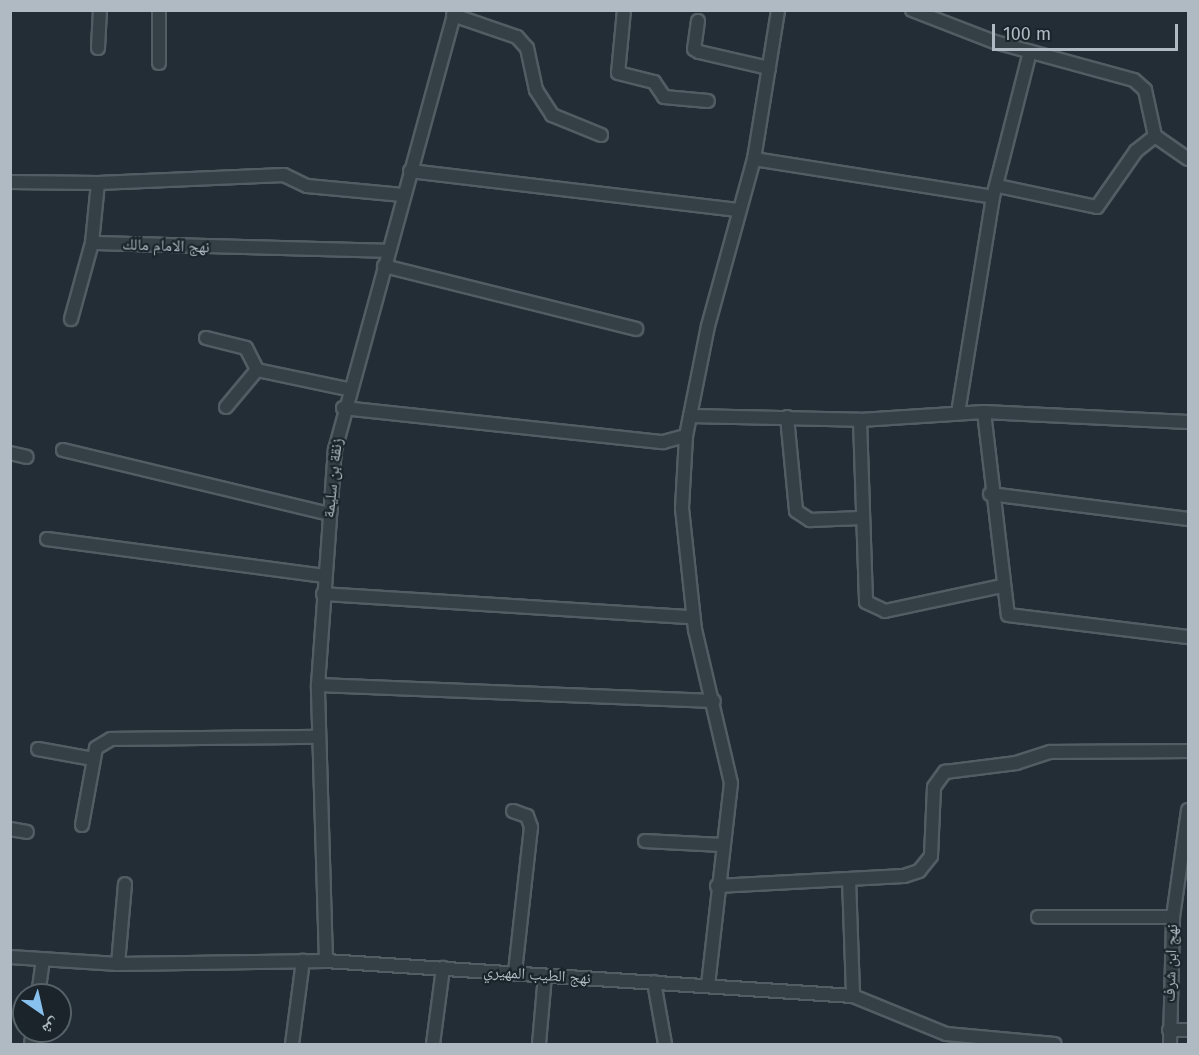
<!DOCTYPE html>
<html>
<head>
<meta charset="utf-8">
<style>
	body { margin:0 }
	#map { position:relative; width:1199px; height:1055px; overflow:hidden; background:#222d35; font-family:"Fira Sans","Noto Naskh Arabic",sans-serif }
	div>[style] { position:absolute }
	.roads { filter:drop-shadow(2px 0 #525d63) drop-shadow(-2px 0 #525d63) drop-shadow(0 2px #525d63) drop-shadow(0 -2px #525d63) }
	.minor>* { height:12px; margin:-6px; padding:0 6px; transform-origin:6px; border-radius:6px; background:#353f46 }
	span { translate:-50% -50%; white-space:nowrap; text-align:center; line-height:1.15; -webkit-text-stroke:4.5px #1a242a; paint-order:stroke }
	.street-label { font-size:16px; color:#afbac2 }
	.frame { position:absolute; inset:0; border:12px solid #afbac2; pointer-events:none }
	.north { position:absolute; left:12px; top:983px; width:60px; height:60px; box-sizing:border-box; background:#1a242a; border:2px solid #566067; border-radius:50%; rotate:146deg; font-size:16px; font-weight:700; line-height:24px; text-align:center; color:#afbac2 }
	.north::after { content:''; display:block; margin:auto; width:21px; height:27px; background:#89c1ee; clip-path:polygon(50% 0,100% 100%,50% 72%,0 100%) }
	.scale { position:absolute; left:992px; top:24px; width:186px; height:27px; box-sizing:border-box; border:3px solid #afbac2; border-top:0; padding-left:8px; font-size:18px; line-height:21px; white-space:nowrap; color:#afbac2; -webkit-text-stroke:4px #1a242a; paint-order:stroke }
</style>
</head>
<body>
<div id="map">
	<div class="roads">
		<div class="minor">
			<i style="left:624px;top:10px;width:63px;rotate:95.4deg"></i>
			<i style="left:618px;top:73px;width:37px;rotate:14deg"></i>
			<i style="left:654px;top:82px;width:18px;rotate:56deg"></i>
			<i style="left:664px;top:97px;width:44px;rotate:5.2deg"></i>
			<i style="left:912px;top:10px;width:89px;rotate:21.1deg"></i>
			<i style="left:995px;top:42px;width:144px;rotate:15.3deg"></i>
			<i style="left:1134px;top:80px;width:15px;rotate:42deg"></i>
			<i style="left:1145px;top:90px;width:47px;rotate:77.7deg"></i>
			<i style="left:1155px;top:136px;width:40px;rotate:34.9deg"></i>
			<i style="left:453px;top:15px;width:68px;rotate:19deg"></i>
			<i style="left:517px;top:37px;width:15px;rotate:48deg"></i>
			<i style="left:527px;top:48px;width:43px;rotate:77.9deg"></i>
			<i style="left:536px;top:90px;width:30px;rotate:57deg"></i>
			<i style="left:552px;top:115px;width:53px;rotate:22.2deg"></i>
			<i style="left:698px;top:21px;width:28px;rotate:98deg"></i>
			<i style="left:694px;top:49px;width:6px;rotate:31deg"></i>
			<i style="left:699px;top:52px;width:72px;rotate:12.9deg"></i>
			<i style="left:98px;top:48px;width:38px;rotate:-87deg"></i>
			<i style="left:159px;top:63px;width:53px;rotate:-90deg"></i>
			<i style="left:754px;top:159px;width:242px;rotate:9deg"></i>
			<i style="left:410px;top:171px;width:330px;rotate:6.8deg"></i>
			<i style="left:10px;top:182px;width:88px;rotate:0.7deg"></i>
			<i style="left:98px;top:183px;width:60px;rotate:95.7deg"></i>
			<i style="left:92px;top:243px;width:296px;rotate:1.5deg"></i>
			<i style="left:98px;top:183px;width:186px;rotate:-2.5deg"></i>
			<i style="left:284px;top:175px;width:25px;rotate:26deg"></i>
			<i style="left:307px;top:186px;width:96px;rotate:5.4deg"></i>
			<i style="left:998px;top:186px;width:101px;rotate:12deg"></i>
			<i style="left:1097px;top:207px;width:68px;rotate:-55.1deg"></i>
			<i style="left:1136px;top:151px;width:24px;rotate:-38deg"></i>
			<i style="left:384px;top:266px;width:260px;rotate:14deg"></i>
			<i style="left:71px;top:319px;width:79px;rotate:-74.6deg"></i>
			<i style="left:206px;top:338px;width:41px;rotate:14deg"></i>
			<i style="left:246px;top:348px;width:25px;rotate:63deg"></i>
			<i style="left:226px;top:407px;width:48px;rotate:-50deg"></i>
			<i style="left:257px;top:370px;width:93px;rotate:11.8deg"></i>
			<i style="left:343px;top:408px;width:322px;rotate:6.1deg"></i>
			<i style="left:663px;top:442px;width:24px;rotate:-15deg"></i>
			<i style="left:984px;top:412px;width:204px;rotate:83.3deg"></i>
			<i style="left:1008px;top:615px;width:181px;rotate:7deg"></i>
			<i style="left:958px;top:413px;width:219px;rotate:-80.8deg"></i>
			<i style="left:993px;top:197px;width:150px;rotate:-75.7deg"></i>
			<i style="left:690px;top:416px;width:170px;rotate:1.3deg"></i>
			<i style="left:860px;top:420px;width:124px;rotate:-3.7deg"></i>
			<i style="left:984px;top:412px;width:204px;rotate:2.8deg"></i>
			<i style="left:787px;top:417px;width:94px;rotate:84.5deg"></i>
			<i style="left:796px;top:511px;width:17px;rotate:33deg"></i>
			<i style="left:810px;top:520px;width:51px;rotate:-2.2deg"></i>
			<i style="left:860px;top:420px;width:182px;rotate:88.1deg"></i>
			<i style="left:866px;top:602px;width:21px;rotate:25deg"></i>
			<i style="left:885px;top:611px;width:120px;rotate:-12.1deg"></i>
			<i style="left:63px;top:450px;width:274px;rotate:13.5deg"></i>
			<i style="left:10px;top:453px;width:17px;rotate:13deg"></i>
			<i style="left:990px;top:494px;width:200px;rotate:7.2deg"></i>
			<i style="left:47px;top:539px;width:280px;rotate:7.6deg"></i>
			<i style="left:323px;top:594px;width:371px;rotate:3.6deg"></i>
			<i style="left:318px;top:685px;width:396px;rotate:2.3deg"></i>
			<i style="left:38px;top:749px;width:56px;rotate:10.3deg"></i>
			<i style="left:513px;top:811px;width:15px;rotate:20deg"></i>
			<i style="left:527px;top:816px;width:12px;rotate:70deg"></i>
			<i style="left:531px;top:827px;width:147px;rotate:96.3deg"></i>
			<i style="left:82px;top:825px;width:78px;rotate:-79.7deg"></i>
			<i style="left:96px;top:748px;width:17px;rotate:-31deg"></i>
			<i style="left:111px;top:739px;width:207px;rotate:-0.6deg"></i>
			<i style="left:10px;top:829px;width:17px;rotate:10deg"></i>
			<i style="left:645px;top:841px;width:76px;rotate:3deg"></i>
			<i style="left:849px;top:879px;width:117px;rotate:88deg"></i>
			<i style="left:717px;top:886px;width:187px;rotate:-3.1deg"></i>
			<i style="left:904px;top:876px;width:16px;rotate:-18deg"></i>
			<i style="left:919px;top:871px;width:19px;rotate:-51deg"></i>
			<i style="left:931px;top:856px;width:69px;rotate:-87.5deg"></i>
			<i style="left:934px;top:787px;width:19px;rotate:-54deg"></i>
			<i style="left:945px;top:772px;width:72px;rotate:-7.2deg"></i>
			<i style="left:1016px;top:763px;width:36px;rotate:-18deg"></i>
			<i style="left:1050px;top:752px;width:138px;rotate:-0.4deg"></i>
			<i style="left:1038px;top:917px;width:135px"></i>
			<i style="left:10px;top:957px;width:108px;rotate:3.7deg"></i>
			<i style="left:118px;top:964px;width:208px;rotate:-0.8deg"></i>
			<i style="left:326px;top:961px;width:528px;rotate:3.8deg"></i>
			<i style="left:853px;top:996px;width:100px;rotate:22.2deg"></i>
			<i style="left:946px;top:1034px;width:109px;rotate:5.2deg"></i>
			<i style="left:326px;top:961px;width:276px;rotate:-91.7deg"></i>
			<i style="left:318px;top:685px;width:236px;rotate:-85.9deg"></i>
			<i style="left:335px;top:450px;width:456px;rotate:-74.7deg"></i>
			<i style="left:118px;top:964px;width:80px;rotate:-85deg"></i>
			<i style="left:654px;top:982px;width:63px;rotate:79.9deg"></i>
			<i style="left:708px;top:985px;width:203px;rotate:-83.5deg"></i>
			<i style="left:731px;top:783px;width:157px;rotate:-103.2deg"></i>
			<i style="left:695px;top:630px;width:123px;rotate:-96.1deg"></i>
			<i style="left:682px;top:508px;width:72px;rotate:-86.8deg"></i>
			<i style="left:686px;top:436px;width:112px;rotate:-78.7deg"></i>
			<i style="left:708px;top:326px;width:173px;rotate:-74.6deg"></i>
			<i style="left:754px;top:159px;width:151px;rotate:-80.8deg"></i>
			<i style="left:38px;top:995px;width:34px;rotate:-82deg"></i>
			<i style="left:1169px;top:1030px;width:19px"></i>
			<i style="left:31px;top:1044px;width:13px;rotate:-81deg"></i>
			<i style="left:292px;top:1044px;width:84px;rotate:-82.5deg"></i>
			<i style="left:433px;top:1044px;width:77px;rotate:-82.5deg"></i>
			<i style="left:539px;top:1044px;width:68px;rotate:-85deg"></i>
			<i style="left:1170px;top:1044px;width:127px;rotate:-88.6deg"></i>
			<i style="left:1173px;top:917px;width:108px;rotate:-82deg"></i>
		</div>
	</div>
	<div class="street-label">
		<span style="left:166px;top:246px;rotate:2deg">نهج الامام مالك</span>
		<span style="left:333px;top:478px;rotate:-84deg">زنقة بن سليمة</span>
		<span style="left:1171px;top:963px;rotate:-88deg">نهج ابن شرف</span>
		<span style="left:537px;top:975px;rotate:4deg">نهج الطيب المهيري</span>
	</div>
	<div class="frame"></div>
	<div class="north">ش</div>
	<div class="scale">100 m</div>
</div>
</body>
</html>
